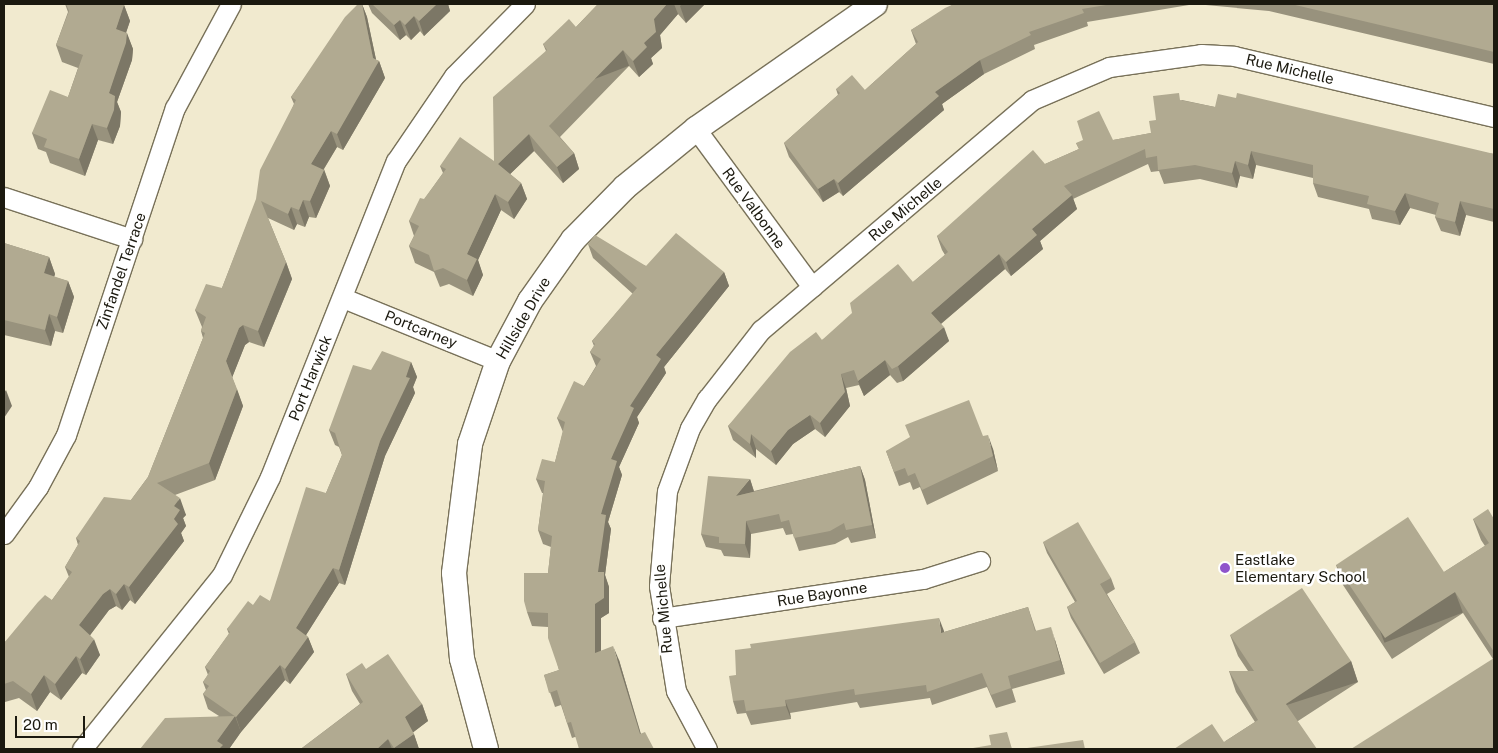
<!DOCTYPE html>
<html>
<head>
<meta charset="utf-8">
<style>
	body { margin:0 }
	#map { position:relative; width:1498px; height:753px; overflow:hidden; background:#f1eacf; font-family:"Public Sans",sans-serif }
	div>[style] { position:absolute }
	.roads { filter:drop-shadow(1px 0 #787159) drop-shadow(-1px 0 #787159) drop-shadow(0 1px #787159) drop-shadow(0 -1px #787159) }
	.minor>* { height:19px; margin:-9.5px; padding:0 9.5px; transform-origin:9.5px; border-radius:9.5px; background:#fff }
	.tertiary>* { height:24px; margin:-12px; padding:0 12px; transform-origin:12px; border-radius:12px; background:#fff }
	.wall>* { inset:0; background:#98927d }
	.shaded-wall>* { inset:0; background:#7c7766; transform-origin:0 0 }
	.building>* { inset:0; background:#b1aa91 }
	.dots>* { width:14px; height:14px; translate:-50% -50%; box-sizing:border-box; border:2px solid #fff; border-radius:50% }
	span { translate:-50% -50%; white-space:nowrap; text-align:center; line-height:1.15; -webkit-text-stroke:5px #fff; paint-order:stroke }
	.street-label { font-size:15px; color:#1b190f }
	.poi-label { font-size:15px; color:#1b190f }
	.left { translate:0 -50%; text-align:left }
	.frame { position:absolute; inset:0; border:5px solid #1b190f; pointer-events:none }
	.scale { position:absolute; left:15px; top:716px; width:70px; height:22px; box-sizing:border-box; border:2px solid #1b190f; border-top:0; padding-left:6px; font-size:15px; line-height:18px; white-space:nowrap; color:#1b190f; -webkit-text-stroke:4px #fff; paint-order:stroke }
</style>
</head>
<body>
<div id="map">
	<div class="roads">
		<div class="minor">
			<i style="left:696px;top:129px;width:196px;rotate:53.7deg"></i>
			<i style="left:4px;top:197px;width:135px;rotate:18.2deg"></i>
			<i style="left:343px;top:298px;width:167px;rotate:22.1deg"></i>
			<i style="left:4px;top:534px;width:58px;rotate:-54.1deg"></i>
			<i style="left:38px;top:487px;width:59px;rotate:-61.7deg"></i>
			<i style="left:66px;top:435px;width:345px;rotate:-71.6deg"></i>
			<i style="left:175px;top:108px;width:118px;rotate:-61.7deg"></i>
			<i style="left:662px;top:618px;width:264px;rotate:-8.5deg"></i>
			<i style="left:923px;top:579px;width:60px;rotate:-17.5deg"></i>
			<i style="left:82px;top:749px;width:223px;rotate:-51.2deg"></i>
			<i style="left:222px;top:575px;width:109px;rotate:-63.9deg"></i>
			<i style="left:270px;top:477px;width:340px;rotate:-68.3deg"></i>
			<i style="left:396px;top:161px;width:103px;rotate:-55.7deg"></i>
			<i style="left:454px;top:76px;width:101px;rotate:-45.4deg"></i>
			<i style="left:707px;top:749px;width:66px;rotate:-118.1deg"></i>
			<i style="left:676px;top:691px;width:106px;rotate:-99.2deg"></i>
			<i style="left:659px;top:586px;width:95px;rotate:-85.2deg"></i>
			<i style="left:667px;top:491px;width:67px;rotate:-69.9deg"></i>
			<i style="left:690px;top:428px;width:34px;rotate:-60deg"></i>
			<i style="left:707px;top:399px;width:88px;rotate:-52deg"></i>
			<i style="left:761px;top:330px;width:355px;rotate:-40.3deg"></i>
			<i style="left:1032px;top:100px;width:84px;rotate:-23.2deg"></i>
			<i style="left:1109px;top:67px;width:93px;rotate:-8deg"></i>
			<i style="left:1201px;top:54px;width:33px;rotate:3deg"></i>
			<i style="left:1234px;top:56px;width:267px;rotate:13.2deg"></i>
		</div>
		<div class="tertiary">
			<i style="left:486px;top:749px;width:93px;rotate:-104.9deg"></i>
			<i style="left:462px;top:659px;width:86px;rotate:-95.3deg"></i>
			<i style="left:454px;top:573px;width:130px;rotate:-82.9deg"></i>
			<i style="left:470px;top:444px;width:88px;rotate:-71.4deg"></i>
			<i style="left:498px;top:361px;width:68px;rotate:-61.9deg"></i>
			<i style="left:530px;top:301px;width:75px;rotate:-54.8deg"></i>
			<i style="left:573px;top:240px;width:74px;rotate:-45.5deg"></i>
			<i style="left:625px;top:187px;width:92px;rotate:-39.2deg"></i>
			<i style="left:696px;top:129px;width:218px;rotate:-34.9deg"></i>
		</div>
	</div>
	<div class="wall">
		<i style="clip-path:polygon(65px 4px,124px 5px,130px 21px,126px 32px,133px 49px,132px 60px,117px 102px,121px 112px,120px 126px,113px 144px,98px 140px,85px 176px,50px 163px,46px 152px,38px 149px,32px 133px,68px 97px,78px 68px,62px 62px,56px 45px,68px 12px)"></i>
		<i style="clip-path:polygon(358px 4px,362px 4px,367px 17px,376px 60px,379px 61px,385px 78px,343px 150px,337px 147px,324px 169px,330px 186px,316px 218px,309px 217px,305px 227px,297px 224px,294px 230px,268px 218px,286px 262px,292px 279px,264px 347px,249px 342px,245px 345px,232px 377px,243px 406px,215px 480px,175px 495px,186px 515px,183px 518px,186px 526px,181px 533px,184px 541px,135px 604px,130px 600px,122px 610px,116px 606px,109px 610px,90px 635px,100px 655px,86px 675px,82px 673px,61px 700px,50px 692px,37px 711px,19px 698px,5px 702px,4px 699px,4px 643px,52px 600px,69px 577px,65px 567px,78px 545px,76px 538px,131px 500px,148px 477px,203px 338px,201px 331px,202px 327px,195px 310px,222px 288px,294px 104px,291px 97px)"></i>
		<i style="clip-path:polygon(368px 4px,448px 4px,450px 11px,424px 36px,420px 31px,411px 40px,406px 35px,400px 40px,372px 13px)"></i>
		<i style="clip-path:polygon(598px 4px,705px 4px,686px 23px,678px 14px,660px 35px,662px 48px,651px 58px,653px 64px,639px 77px,629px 66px,560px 137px,574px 153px,579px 169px,563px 183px,534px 151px,510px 174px,521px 183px,527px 199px,514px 219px,501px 210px,478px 260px,483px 275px,473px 296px,449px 284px,440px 287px,434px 272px,415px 263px,409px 246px,414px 236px,409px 221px,443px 173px,440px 166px,494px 161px,546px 51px,543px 44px,576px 27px)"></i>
		<i style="clip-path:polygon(954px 4px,1494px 4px,1494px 64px,1269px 11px,1195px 4px,1087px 22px,1088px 26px,1034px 45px,1035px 49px,984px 74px,942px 104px,944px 110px,843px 196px,839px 192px,823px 202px,789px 157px,784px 143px,838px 95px,836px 89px,865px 90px,916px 44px,911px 30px)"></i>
		<i style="clip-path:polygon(1182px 100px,1215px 107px,1494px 154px,1494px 222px,1466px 215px,1460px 236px,1441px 231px,1435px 217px,1436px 215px,1410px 208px,1400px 225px,1372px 219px,1369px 209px,1318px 197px,1313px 183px,1313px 178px,1256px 165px,1253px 179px,1240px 176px,1237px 188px,1200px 179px,1164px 184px,1159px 171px,1151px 172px,1148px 164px,1073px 199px,1077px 209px,1040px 241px,1043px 249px,1011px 276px,1005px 269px,941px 324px,949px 341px,903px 381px,897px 383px,890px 375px,864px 396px,859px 385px,846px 388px,850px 406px,825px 437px,815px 429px,793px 444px,776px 465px,756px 449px,756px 458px,733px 440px,728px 426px,822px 340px,913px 282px,945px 255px,942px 250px,937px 236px,1045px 164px,1079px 149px,1076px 143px,1113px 140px,1151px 133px,1156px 120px)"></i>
		<i style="clip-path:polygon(4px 243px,49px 257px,55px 274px,54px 277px,68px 281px,74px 297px,63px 333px,55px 331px,51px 346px,4px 335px)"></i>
		<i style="clip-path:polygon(588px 244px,646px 266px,724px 272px,729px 286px,664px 367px,666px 373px,637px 417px,639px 423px,619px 467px,622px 475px,608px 522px,611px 529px,605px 575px,609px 587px,609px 613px,601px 618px,601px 651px,619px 660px,641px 734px,654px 749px,575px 737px,572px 738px,561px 705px,555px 707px,544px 675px,559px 670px,548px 627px,532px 626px,527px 612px,548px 573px,551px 547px,543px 544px,538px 530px,543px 493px,542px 493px,536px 479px,555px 462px,563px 432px,557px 418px,584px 386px,596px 366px,590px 352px,594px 346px,592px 341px,633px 294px,593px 258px)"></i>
		<i style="clip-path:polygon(411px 362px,417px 377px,413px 387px,415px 393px,385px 456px,345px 585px,339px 583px,306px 635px,308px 637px,314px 652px,290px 684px,285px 680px,241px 732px,229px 749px,140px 749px,219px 716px,208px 709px,203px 694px,206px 690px,203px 682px,208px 675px,205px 667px,229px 634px,227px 629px,253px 605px,270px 601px,326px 493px,342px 455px,339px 447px,335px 445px,329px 430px,371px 370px)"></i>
		<i style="clip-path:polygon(983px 436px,993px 449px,998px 471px,927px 505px,920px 487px,913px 490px,910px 482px,899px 486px,886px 451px)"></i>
		<i style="clip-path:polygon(860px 466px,865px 480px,876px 538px,851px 543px,848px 537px,835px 544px,799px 551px,793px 534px,786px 535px,783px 528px,751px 534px,750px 558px,724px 556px,721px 550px,706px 547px,701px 534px,750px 479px,754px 491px)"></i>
		<i style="clip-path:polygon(1473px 519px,1494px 519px,1494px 749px,1493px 659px,1463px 613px,1392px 659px,1343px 585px,1336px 565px,1444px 572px,1485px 546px,1481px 540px)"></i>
		<i style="clip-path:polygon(1043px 542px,1111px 578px,1115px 589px,1107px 594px,1135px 642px,1140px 653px,1104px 674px,1071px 618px,1067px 607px,1075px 602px,1047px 553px)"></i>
		<i style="clip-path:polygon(1028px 607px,1036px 631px,1055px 640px,1065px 674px,1012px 689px,1016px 702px,996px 708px,987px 687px,932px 705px,930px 698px,860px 708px,857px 702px,790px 713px,791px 719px,751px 725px,746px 713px,737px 714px,733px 701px,736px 675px,944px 632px)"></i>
		<i style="clip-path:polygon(1230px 635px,1351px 661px,1358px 682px,1298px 721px,1224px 742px,1255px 722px,1236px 692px,1229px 671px,1248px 671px,1238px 656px)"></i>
		<i style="clip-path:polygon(366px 669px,422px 704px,428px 721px,413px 732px,419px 749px,303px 749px,302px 748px,360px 704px,352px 691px,346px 674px)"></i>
	</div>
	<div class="shaded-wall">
		<i style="clip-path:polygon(362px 4px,367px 17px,377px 64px,379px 61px,385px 78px,343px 150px,337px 134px,373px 58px)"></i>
		<i style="clip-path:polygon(437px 4px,448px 4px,450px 11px,424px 36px,419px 21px)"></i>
		<i style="clip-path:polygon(667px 4px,674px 4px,678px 14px,660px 35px,662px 48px,651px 58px,653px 64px,639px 77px,633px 61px,644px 43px,654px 19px)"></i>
		<i style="clip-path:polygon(682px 4px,705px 4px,686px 23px,680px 6px)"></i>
		<i style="clip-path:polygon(124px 5px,130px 21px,122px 45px,116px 29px)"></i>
		<i style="clip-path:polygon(414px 16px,420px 31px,411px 40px,405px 25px)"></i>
		<i style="clip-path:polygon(400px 20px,406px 35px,400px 40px,394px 25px)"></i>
		<i style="clip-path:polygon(127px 33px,133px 49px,132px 60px,117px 102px,121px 112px,120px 126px,113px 144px,107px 128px,109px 93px)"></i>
		<i style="left:623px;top:50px;width:17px;height:106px;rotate:69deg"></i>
		<i style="clip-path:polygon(980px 60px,984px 74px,942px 104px,944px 110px,843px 196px,838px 183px,935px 92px)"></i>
		<i style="clip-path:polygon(92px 124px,98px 140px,85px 176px,79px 159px)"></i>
		<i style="clip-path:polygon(331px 131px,337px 147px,317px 180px,311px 164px)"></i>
		<i style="clip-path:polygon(529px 134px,534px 151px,504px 180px,498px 164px)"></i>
		<i style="clip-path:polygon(1251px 151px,1256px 165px,1253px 179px,1248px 165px)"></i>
		<i style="clip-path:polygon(574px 153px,579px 169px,563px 183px,557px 167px)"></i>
		<i style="clip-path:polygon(1235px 161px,1240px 176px,1237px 188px,1232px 173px)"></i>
		<i style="clip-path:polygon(324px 170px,330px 186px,316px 218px,310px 201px)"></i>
		<i style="clip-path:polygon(834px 179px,839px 192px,823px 202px,818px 189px)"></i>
		<i style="clip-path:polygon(521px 183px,527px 199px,514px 219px,508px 202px)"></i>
		<i style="clip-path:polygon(1405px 193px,1410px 208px,1400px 225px,1395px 211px)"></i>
		<i style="clip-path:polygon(495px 194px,501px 210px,478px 260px,483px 275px,473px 296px,467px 280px,467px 254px)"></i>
		<i style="clip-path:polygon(1072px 195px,1077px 209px,1040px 241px,1043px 249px,1011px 276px,1006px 262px,1032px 229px)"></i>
		<i style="clip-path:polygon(303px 200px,309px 217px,305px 227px,299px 210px)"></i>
		<i style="clip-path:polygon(1460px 201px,1466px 215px,1460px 236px,1455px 222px)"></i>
		<i style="clip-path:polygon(291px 207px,297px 224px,294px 230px,288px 214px)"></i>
		<i style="clip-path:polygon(999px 254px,1005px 269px,937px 327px,931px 313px)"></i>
		<i style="clip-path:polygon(49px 257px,55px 274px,50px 290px,44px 273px)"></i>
		<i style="clip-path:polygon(286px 262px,292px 279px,264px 347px,258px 331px)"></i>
		<i style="clip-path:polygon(724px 272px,729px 286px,664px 367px,666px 373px,637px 417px,639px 423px,619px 467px,622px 475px,608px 522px,611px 529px,605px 575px,609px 587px,609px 613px,601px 618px,601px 667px,595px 653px,595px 604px,601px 514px,611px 459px,630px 406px,656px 355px)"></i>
		<i style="clip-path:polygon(68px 281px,74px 297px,63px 333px,57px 317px)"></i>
		<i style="clip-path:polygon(49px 314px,55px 331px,51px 346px,45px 330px)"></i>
		<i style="clip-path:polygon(243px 325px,249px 342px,245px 345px,232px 378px,226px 361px,239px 328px)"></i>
		<i style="clip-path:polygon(944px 327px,949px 341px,903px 381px,898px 366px)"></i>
		<i style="clip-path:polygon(885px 360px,890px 375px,864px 396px,858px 381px)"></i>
		<i style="clip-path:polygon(411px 362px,417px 377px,413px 387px,415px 393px,385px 456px,345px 585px,339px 570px,380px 441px)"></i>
		<i style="clip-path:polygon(841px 374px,846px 388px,850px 406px,825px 437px,820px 423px)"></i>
		<i style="clip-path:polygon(237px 389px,243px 406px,215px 480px,209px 463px)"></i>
		<i style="clip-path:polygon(6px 390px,12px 406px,4px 418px,4px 393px)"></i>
		<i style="clip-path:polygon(810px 415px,815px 429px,793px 444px,776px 465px,771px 451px,788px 430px)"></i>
		<i style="clip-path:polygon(751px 434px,756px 449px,756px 458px,750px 444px)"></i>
		<i style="clip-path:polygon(988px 435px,993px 449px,998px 471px,993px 456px)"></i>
		<i style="clip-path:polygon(860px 466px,865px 480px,876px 538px,872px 525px)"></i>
		<i style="clip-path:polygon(750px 479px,754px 492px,736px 496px)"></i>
		<i style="clip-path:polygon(180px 498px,186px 515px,183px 518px,186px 526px,181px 533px,184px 541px,135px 604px,129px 587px,174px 519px,174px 506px)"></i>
		<i style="clip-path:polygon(746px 521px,751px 534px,750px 558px,745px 544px)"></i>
		<i style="clip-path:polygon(333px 568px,339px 583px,301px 643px,296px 628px)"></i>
		<i style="clip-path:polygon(124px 584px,130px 600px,122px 610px,116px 594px)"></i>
		<i style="clip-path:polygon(110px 589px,116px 606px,109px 610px,85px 642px,79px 625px,103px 594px)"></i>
		<i style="left:1455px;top:592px;width:22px;height:84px;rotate:69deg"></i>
		<i style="clip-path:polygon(939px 618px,944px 631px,946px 647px,941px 633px)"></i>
		<i style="clip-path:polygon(1051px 627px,1055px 640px,1065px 674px,1060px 660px)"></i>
		<i style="clip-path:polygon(308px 637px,314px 652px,290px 684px,285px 669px)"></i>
		<i style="clip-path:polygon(94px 639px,100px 655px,86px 675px,80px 659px)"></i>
		<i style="clip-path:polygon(613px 646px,619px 660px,645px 749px,640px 734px)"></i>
		<i style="clip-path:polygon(76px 656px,82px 673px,61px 700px,55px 684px)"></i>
		<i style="left:1351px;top:661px;width:22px;height:78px;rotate:72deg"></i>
		<i style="clip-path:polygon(280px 665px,285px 680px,241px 732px,236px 717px)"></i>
		<i style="clip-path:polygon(44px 675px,50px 692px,37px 711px,31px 694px)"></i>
		<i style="clip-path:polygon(785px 700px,790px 713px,791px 719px,786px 706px)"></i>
		<i style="clip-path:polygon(422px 704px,428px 721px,411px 734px,405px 717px)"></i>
		<i style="clip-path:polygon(235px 716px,241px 732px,229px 749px,219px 749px,217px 741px)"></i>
		<i style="clip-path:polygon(414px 734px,419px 749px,394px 749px,394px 748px)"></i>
		<i style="clip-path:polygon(388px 739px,392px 749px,377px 749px)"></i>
	</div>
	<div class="building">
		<i style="clip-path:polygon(66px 4px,122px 4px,124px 5px,116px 29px,127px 33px,126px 43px,109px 93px,115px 96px,114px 110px,107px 128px,92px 124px,79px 159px,44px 147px,47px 139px,32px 133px,50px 90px,68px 97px,83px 55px,56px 45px,69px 11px)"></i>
		<i style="clip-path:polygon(358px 4px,362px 4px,373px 58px,379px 61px,337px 134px,331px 131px,311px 164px,324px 170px,310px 201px,303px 200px,299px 210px,291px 207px,288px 214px,261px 201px,286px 262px,258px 331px,243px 325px,239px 328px,226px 361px,237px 389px,209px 463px,157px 483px,180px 498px,174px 506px,180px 510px,174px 519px,178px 524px,129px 587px,124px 584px,116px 594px,110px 589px,103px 594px,79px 625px,94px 639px,80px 659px,76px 656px,55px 684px,44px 675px,31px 694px,13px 681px,4px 684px,4px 643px,38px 602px,45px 595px,52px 600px,72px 572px,65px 567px,80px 541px,76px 538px,104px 497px,131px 500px,148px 477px,205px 333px,201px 331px,206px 317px,195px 310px,206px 284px,222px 288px,256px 199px,260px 170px,296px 100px,291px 97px,345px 17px)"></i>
		<i style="clip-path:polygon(372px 4px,437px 4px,419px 21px,414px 16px,405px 25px,400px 20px,394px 25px)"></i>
		<i style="clip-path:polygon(598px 4px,667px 4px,654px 19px,656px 32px,644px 43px,647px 47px,633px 61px,623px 50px,549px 126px,574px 153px,557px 167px,529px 134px,498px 164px,521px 183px,508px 202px,495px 194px,467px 254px,477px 259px,467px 280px,443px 268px,434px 271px,429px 255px,409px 246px,419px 226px,409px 221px,420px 198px,424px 199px,446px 169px,440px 166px,460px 137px,494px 161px,493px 97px,547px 50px,543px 44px,569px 19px,576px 27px)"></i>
		<i style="clip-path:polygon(954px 4px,1112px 4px,1082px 9px,1084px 13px,1029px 32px,1031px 35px,980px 60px,935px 92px,939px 96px,838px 183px,834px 179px,818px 189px,784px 143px,840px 93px,836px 89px,852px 75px,865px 90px,918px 42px,911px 30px,945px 8px)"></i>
		<i style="clip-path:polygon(1291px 4px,1494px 4px,1494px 52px)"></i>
		<i style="clip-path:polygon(1179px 93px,1180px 100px,1215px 107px,1218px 94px,1236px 98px,1237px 93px,1494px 154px,1494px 209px,1460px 201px,1455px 222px,1435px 217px,1439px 203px,1405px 193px,1395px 211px,1367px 204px,1369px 196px,1313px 183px,1313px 165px,1251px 151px,1248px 165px,1235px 161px,1232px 173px,1195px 165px,1158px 170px,1157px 156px,1146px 158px,1145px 149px,1064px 186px,1072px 195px,1032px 229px,1037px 235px,1006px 262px,999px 254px,931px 313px,944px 327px,898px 366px,892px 369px,885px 360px,858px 381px,854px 370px,841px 374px,845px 392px,820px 423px,810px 415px,788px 430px,771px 451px,751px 434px,750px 444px,728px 426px,790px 352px,816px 332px,822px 340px,852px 313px,850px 303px,898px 264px,913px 282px,948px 252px,937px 236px,1033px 150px,1045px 164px,1079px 149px,1076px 143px,1083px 140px,1077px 121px,1099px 111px,1113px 140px,1151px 133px,1149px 121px,1156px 120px,1153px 96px)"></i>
		<i style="clip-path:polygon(676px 233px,724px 272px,656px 355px,661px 359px,630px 406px,634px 408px,611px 459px,617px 461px,601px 514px,606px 515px,598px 572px,604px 572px,604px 598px,595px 604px,595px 653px,613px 646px,640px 734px,645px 732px,654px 749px,579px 749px,571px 722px,567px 723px,557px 690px,549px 693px,544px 675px,559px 670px,548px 638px,548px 613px,527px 612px,524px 601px,524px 573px,548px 573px,552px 536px,538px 530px,545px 481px,536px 479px,542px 459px,555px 462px,565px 422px,557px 418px,574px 381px,584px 386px,601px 359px,590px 352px,595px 344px,592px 341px,637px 288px,588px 244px,595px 235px,646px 266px)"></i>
		<i style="clip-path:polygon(4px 243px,49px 257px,44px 273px,68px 281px,57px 317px,49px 314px,45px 330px,4px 320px)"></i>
		<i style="clip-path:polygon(382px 351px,411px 362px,406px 377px,410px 378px,380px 441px,339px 570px,333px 568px,296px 628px,308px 637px,285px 669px,280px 665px,236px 717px,203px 694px,209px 686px,203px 682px,210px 671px,205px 667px,230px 632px,227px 629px,248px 601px,253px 605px,260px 595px,270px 601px,306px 487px,326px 493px,342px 455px,335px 433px,329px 430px,353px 365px,371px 370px)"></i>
		<i style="clip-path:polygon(969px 400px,983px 436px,988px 435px,993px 456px,922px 490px,915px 473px,908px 476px,905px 468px,894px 472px,886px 451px,910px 437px,905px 425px)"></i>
		<i style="clip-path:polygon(860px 466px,872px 525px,846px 530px,844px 523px,830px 531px,794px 538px,789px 520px,781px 522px,779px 514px,746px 521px,745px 544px,719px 543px,719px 537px,701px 534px,708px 476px,750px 479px,736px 496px)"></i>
		<i style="clip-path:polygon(1488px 509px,1494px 519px,1494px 652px,1455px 592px,1385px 638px,1336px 565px,1408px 517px,1444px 572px,1489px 543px,1473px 519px)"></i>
		<i style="clip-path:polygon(1078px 522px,1111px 578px,1100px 584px,1135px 642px,1100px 663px,1067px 607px,1077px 601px,1043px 542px)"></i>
		<i style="clip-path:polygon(1302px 588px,1351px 661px,1286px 704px,1317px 749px,1174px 749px,1212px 724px,1224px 742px,1258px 720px,1229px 671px,1254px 671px,1230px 635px)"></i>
		<i style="clip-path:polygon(1028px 607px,1035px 631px,1051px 627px,1060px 660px,1008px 676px,1011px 688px,991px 695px,982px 673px,927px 692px,926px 685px,855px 695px,854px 689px,785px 700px,786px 706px,746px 711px,744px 700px,733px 701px,729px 676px,736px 675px,735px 650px,751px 648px,750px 644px,939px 618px,941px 633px)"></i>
		<i style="clip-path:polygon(388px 654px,422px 704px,405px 717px,414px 734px,394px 748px,388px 739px,377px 749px,304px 749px,302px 748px,363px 702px,346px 674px,362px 663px,366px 669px)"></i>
		<i style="clip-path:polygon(1494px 658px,1494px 749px,1351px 749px)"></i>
		<i style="clip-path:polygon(235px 716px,217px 741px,223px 745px,219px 749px,140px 749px,165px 718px)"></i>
		<i style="clip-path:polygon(1007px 732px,1012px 749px,973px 749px,973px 748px,991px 745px,989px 735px)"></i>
		<i style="clip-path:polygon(1083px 740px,1085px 749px,1020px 749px)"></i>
	</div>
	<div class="dots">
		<i style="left:1225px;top:568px;background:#8f54cb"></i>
	</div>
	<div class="street-label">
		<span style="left:1290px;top:69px;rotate:13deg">Rue Michelle</span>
		<span style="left:754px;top:208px;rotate:54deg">Rue Valbonne</span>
		<span style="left:905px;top:209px;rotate:-40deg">Rue Michelle</span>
		<span style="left:121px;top:271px;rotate:-71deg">Zinfandel Terrace</span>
		<span style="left:523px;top:318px;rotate:-60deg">Hillside Drive</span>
		<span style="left:421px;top:329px;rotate:22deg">Portcarney</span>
		<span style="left:310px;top:378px;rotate:-68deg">Port Harwick</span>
		<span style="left:822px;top:594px;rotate:-9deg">Rue Bayonne</span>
		<span style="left:663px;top:609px;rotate:-95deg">Rue Michelle</span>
	</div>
	<div class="poi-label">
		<span class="left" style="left:1235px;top:568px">Eastlake<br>Elementary School</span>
	</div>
	<div class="frame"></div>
	<div class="scale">20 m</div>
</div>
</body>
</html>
